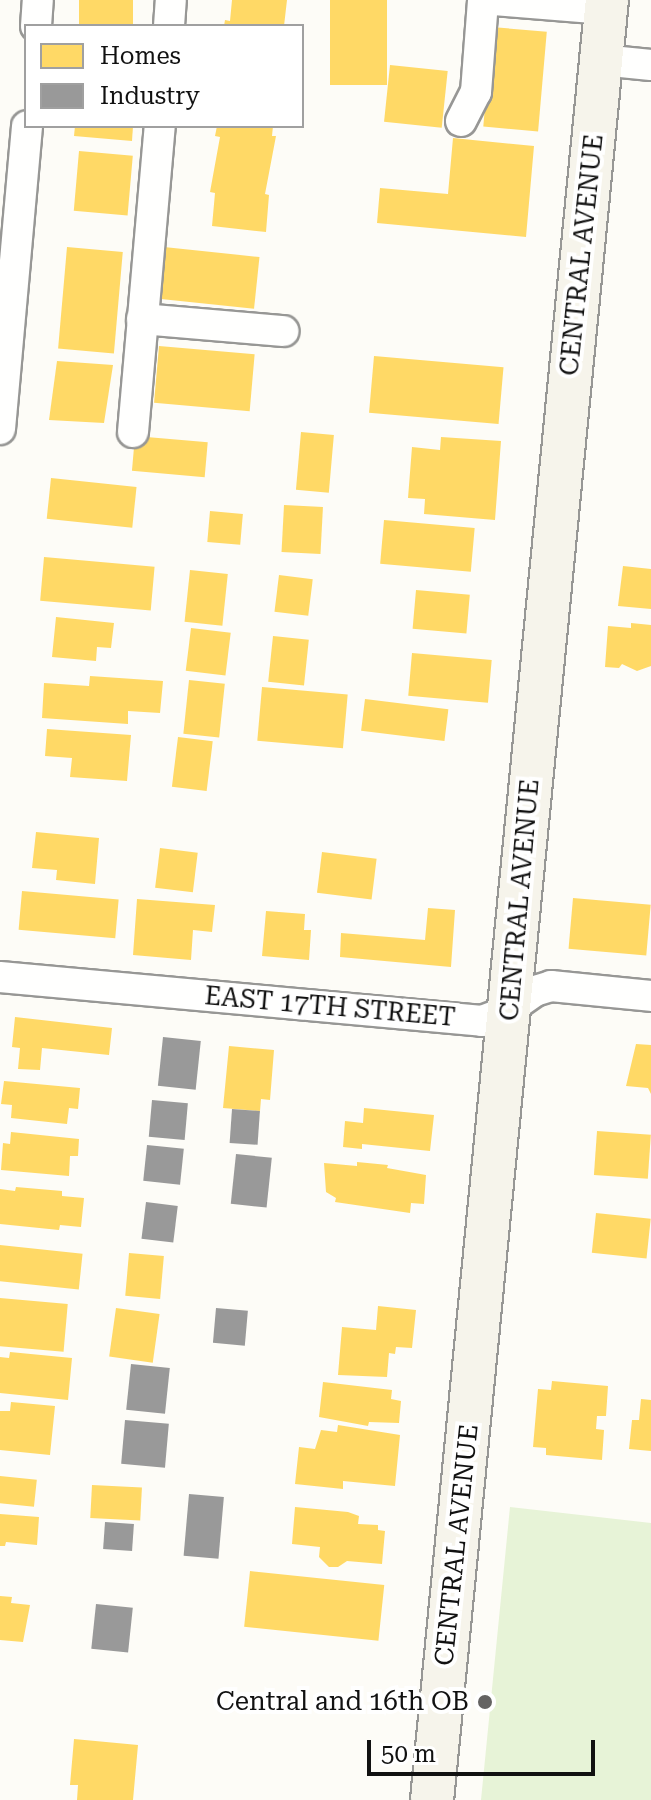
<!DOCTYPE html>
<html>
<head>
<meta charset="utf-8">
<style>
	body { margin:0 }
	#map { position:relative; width:651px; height:1800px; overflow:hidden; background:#fdfcf7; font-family:"Roboto Serif",serif }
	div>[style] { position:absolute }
	.green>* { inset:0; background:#e7f3d7 }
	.homes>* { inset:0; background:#ffd966; transform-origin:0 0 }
	.industry>* { inset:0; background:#999; transform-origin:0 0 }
	.roads { filter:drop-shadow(2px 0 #979795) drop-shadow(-2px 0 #979795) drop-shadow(0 2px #979795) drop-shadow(0 -2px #979795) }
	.minor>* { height:30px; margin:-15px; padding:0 15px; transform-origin:15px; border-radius:15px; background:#fffffe }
	.secondary>* { height:42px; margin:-21px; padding:0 21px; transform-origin:21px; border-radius:21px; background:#f6f4eb }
	.dots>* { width:22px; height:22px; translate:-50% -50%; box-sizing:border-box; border:4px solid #fff; border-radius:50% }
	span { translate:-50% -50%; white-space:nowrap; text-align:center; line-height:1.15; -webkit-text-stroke:8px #fff; paint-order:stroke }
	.street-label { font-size:26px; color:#111 }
	.poi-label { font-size:26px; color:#111 }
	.right { translate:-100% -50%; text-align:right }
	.legend { position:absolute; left:24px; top:24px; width:280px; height:104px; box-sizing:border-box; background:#fff; border:2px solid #a0a0a0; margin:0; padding:10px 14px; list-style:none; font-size:24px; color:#111 }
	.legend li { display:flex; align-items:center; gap:16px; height:40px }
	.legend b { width:40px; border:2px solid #a0a0a0 }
	.scale { position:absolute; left:367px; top:1740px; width:228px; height:36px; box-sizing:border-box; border:4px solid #111; border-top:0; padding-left:10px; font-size:24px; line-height:28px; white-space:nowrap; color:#111; -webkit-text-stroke:6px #fff; paint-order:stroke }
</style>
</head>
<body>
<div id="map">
	<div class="green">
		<i style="clip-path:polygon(510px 1507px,651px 1523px,651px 1800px,481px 1800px)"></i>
	</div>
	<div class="homes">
		<i style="left:79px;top:0;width:54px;height:24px"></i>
		<i style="clip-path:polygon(232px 0,287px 0,284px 26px,224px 26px,225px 20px,230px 21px)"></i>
		<i style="left:330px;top:0;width:57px;height:85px"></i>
		<i style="left:492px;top:27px;width:55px;height:100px;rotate:5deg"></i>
		<i style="left:390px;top:65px;width:58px;height:57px;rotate:6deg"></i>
		<i style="clip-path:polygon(75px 126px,133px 126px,132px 141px,74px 136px)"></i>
		<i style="clip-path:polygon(217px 126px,273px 126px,272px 136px,276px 136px,265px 194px,269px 195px,266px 232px,212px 226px,215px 193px,210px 192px,220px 137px,215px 136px)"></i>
		<i style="clip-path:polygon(453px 138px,534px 146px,526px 237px,377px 223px,380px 188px,448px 194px)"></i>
		<i style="left:79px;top:151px;width:54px;height:60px;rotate:5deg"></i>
		<i style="left:67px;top:247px;width:56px;height:102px;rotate:5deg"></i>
		<i style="left:164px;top:247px;width:96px;height:52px;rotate:6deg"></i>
		<i style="left:159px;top:346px;width:96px;height:57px;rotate:5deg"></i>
		<i style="left:374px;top:356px;width:130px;height:57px;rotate:5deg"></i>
		<i style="clip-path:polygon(57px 361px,113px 365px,104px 423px,49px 420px)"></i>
		<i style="left:301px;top:432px;width:33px;height:58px;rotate:5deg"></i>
		<i style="left:135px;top:436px;width:73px;height:35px;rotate:5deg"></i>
		<i style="clip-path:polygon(441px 437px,501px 441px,495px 520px,424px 514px,425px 499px,408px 498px,412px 447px,440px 450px)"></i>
		<i style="left:51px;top:478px;width:86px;height:41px;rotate:6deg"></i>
		<i style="left:284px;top:505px;width:39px;height:47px;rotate:3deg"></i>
		<i style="left:210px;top:511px;width:33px;height:31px;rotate:5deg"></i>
		<i style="left:384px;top:520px;width:91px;height:44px;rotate:5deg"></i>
		<i style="left:44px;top:557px;width:111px;height:44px;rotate:5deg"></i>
		<i style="clip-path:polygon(623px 566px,651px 569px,651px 609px,618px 606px)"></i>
		<i style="left:190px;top:570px;width:38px;height:52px;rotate:6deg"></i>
		<i style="left:279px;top:575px;width:34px;height:37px;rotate:7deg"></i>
		<i style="left:416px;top:590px;width:54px;height:39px;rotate:5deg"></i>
		<i style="clip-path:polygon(56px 617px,114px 623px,111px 648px,97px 647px,96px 661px,52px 657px)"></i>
		<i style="clip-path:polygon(631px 623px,651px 625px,651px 666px,637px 671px,622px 664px,619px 668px,605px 667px,608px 626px,631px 628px)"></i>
		<i style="left:191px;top:628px;width:40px;height:43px;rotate:7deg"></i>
		<i style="left:273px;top:636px;width:36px;height:46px;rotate:6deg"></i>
		<i style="left:412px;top:653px;width:80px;height:43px;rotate:5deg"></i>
		<i style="clip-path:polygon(90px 676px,163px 681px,160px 713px,128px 711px,128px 724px,42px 718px,44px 683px,89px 686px)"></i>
		<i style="left:189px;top:680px;width:36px;height:54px;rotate:6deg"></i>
		<i style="left:262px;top:687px;width:86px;height:54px;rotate:5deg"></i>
		<i style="left:365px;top:699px;width:84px;height:32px;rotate:7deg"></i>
		<i style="clip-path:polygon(47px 729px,131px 735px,127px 781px,70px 777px,72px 758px,45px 756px)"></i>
		<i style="left:178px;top:737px;width:35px;height:50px;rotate:7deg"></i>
		<i style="clip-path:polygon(36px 832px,99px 838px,95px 884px,56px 880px,57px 870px,32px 868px)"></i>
		<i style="left:160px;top:848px;width:38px;height:40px;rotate:7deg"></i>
		<i style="left:322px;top:852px;width:55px;height:41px;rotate:7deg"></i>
		<i style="left:22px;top:891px;width:97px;height:39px;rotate:5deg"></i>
		<i style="left:573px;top:898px;width:78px;height:51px;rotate:5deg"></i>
		<i style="clip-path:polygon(137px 899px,215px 905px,212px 932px,193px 930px,191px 960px,133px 955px)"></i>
		<i style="clip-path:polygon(428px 908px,455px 910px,451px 967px,340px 957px,341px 933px,425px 940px)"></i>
		<i style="clip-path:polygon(266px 911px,305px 914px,304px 930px,311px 930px,309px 960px,262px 956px)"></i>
		<i style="clip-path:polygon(15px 1017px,112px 1028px,109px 1055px,42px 1048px,40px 1070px,18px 1069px,20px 1048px,12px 1047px)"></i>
		<i style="clip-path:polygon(636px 1044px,651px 1045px,651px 1094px,648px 1088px,626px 1086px)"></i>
		<i style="clip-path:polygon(229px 1046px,274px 1050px,270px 1100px,261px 1099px,260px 1111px,223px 1108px)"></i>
		<i style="clip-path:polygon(4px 1081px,80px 1088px,78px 1109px,69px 1108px,67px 1124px,11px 1118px,12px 1105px,1px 1104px)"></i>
		<i style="clip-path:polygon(364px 1108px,434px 1115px,430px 1151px,362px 1144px,362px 1149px,343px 1147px,345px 1121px,363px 1123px)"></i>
		<i style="left:597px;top:1131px;width:54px;height:44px;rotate:4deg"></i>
		<i style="clip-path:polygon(11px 1132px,79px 1139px,78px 1156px,70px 1156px,69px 1176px,1px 1170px,3px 1143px,10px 1144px)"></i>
		<i style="clip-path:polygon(357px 1162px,388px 1165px,387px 1168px,426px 1175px,424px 1204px,411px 1203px,410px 1213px,335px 1202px,336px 1198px,326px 1192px,324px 1163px,357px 1166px)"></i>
		<i style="clip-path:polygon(16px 1187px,62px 1191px,62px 1196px,84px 1198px,81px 1227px,60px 1225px,59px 1230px,0 1224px,0 1189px,15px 1191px)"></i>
		<i style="left:596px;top:1213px;width:55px;height:40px;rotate:6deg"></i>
		<i style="left:0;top:1245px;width:83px;height:36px;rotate:6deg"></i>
		<i style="left:129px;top:1253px;width:35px;height:43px;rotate:5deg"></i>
		<i style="left:0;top:1298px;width:68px;height:48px;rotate:5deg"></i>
		<i style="clip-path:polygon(378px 1306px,416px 1310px,412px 1348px,396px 1347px,395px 1354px,389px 1353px,387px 1377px,338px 1375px,342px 1327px,376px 1330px)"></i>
		<i style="left:116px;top:1308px;width:44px;height:49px;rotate:8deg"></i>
		<i style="clip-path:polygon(10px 1352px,72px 1358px,68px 1400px,0 1393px,0 1357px,9px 1358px)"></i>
		<i style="clip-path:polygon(552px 1381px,608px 1386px,606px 1416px,597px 1416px,596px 1429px,604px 1430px,602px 1460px,546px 1455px,546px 1448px,533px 1447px,538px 1389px,551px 1390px)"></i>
		<i style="clip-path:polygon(323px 1382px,392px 1390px,391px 1399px,401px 1401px,399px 1423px,369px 1422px,368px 1426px,319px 1417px)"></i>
		<i style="clip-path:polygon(641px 1399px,651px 1400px,651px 1451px,629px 1449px,632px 1420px,639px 1420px)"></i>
		<i style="clip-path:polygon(11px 1402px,55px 1406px,50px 1455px,0 1450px,0 1411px,10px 1411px)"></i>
		<i style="clip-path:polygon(338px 1425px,400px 1435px,395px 1486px,343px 1481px,343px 1489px,295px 1484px,299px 1447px,315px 1449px,321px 1430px,337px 1432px)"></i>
		<i style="left:0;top:1476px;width:37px;height:27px;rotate:6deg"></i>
		<i style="left:92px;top:1485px;width:50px;height:33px;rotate:3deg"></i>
		<i style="clip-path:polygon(295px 1507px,348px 1512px,359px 1516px,358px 1524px,378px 1525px,378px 1530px,385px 1531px,382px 1564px,347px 1561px,338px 1567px,329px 1567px,319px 1557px,320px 1547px,292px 1544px)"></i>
		<i style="clip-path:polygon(0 1514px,39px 1517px,37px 1545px,6px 1542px,5px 1546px,0 1546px)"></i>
		<i style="left:250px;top:1571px;width:135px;height:56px;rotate:6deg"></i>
		<i style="clip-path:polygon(0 1596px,12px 1597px,11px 1603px,30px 1605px,23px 1642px,0 1640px)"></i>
		<i style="clip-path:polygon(74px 1739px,138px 1745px,133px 1800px,77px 1800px,78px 1785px,70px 1785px)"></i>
	</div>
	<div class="industry">
		<i style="left:163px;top:1037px;width:38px;height:49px;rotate:6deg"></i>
		<i style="left:152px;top:1100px;width:36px;height:37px;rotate:5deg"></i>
		<i style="left:232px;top:1109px;width:28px;height:34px;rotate:4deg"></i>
		<i style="left:147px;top:1145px;width:37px;height:36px;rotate:6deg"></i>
		<i style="left:236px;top:1154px;width:36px;height:50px;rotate:6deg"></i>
		<i style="left:146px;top:1202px;width:32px;height:37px;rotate:7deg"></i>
		<i style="left:216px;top:1308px;width:32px;height:35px;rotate:5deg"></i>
		<i style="left:131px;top:1364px;width:39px;height:46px;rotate:6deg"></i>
		<i style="left:125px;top:1420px;width:44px;height:44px;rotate:5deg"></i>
		<i style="left:189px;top:1494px;width:35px;height:62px;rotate:5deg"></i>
		<i style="left:105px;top:1522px;width:29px;height:27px;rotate:4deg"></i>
		<i style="left:96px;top:1604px;width:37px;height:45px;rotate:6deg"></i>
	</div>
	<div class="roads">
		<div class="minor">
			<i style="left:494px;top:0;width:112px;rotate:4.6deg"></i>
			<i style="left:36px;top:26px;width:26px;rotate:-86deg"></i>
			<i style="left:169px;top:26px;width:26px;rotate:-86deg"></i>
			<i style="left:601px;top:60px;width:50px;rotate:5.7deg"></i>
			<i style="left:461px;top:121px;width:33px;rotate:-63deg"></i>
			<i style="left:476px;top:92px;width:92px;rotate:-85.6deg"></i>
			<i style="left:142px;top:319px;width:142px;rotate:4.9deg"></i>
			<i style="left:0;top:429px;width:304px;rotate:-84.9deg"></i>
			<i style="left:133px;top:432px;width:307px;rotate:-85deg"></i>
			<i style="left:0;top:977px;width:484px;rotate:5.2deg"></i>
			<i style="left:482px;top:1021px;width:25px;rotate:-21deg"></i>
			<i style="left:505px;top:1012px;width:37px;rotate:-35deg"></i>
			<i style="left:535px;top:991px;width:17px;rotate:-17deg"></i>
			<i style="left:551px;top:986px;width:100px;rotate:5.7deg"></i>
		</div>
		<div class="secondary">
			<i style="left:432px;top:1800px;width:1808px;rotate:-84.45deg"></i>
		</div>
	</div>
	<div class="dots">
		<i style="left:485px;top:1702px;background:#646362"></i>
	</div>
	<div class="street-label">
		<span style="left:582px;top:255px;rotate:-84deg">CENTRAL AVENUE</span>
		<span style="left:520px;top:900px;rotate:-85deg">CENTRAL AVENUE</span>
		<span style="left:330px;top:1007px;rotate:5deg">EAST 17TH STREET</span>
		<span style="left:457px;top:1545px;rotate:-84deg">CENTRAL AVENUE</span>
	</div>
	<div class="poi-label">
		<span class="right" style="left:469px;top:1702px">Central and 16th OB</span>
	</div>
	<ul class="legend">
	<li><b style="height:22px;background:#ffd966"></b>Homes</li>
	<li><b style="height:22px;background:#999"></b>Industry</li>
	</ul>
	<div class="scale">50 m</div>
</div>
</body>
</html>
